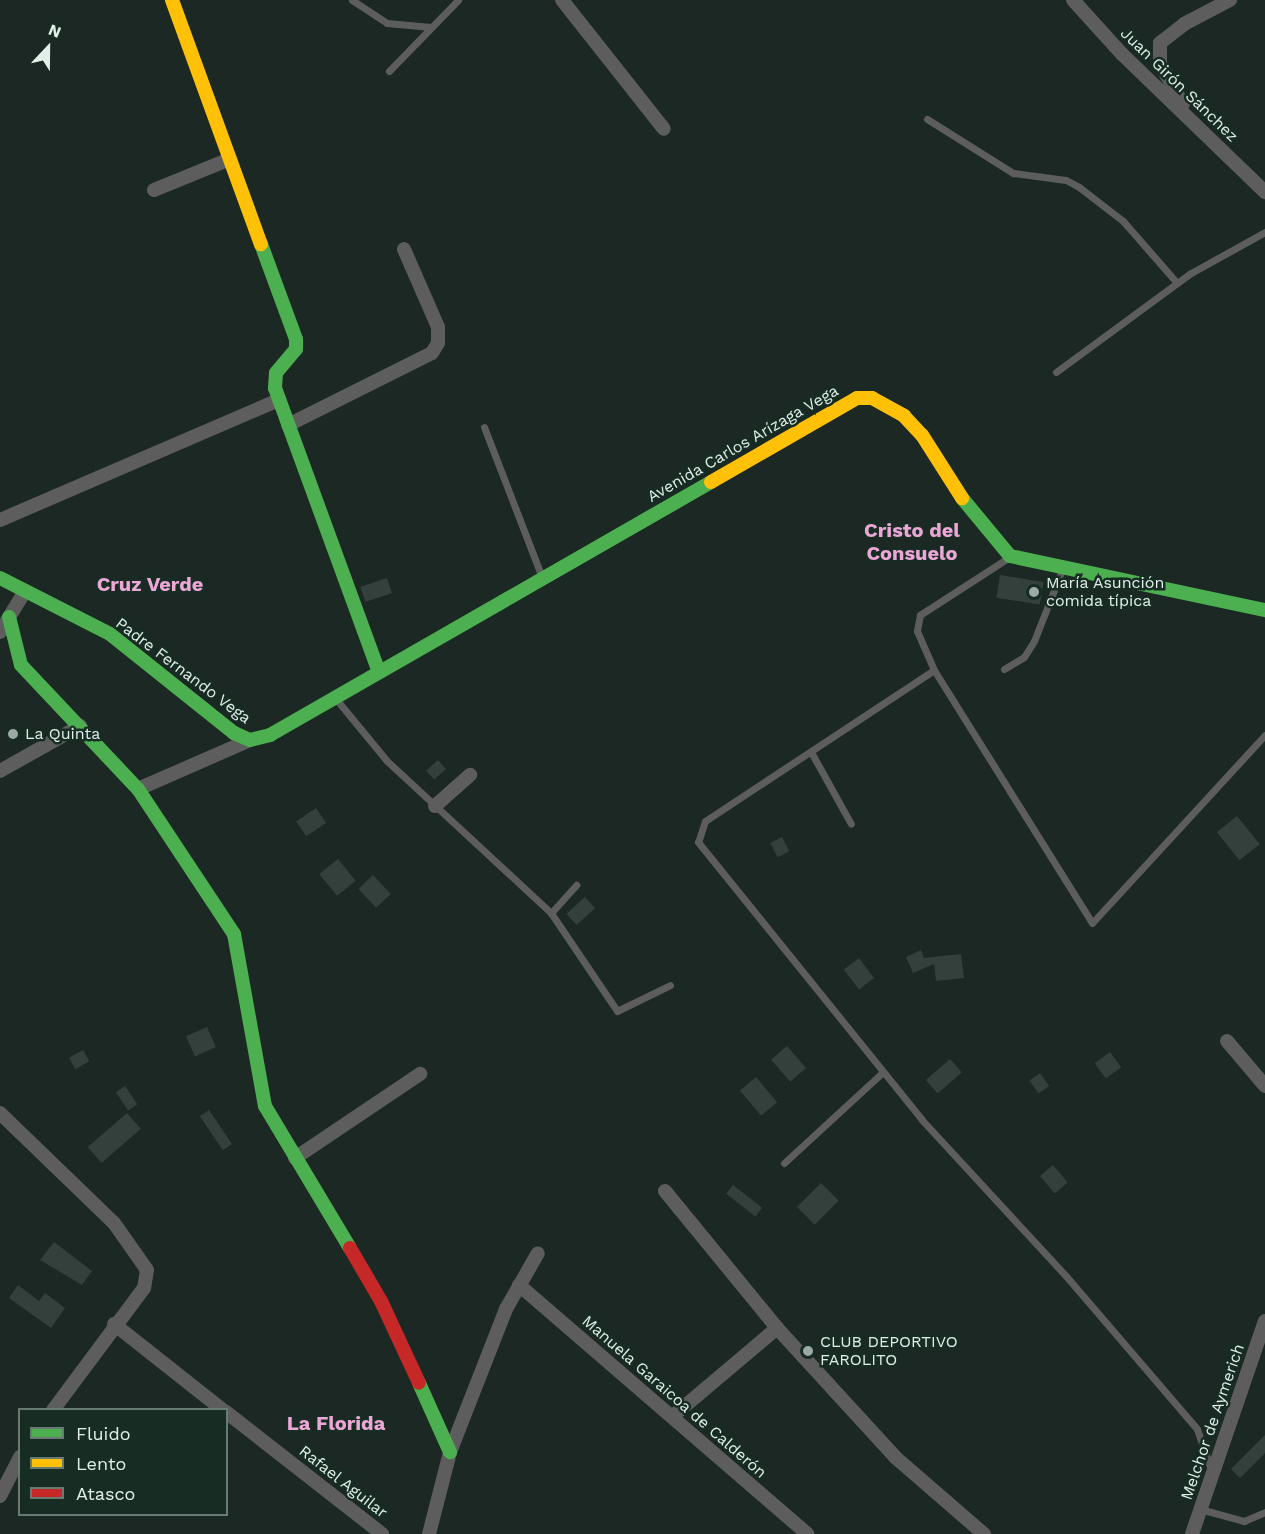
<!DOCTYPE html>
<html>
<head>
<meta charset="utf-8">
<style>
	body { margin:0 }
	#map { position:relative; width:1265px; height:1534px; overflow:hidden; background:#1c2823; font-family:"Work Sans",sans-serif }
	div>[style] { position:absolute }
	.building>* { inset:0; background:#34403b; transform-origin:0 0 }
	.lane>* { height:7px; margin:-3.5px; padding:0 3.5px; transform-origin:3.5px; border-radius:3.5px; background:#5d5d5e }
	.street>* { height:14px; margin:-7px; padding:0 7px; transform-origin:7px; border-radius:7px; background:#5d5d5e }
	.fast>* { height:14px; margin:-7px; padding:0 7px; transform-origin:7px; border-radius:7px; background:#4caf50 }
	.slow>* { height:14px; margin:-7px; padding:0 7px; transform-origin:7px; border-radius:7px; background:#ffc107 }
	.jam>* { height:14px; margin:-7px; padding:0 7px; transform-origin:7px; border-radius:7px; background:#c62828 }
	.dots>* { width:16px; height:16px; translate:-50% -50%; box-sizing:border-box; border:3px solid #172d24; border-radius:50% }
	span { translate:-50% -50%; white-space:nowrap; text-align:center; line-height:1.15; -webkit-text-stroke:5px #172d24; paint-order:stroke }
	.street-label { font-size:16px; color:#e2efe9 }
	.poi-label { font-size:16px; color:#e2efe9 }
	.left { translate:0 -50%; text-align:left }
	.quarter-label { font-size:20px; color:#eca7d6; font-weight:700 }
	.legend { position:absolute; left:18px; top:1408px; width:210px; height:108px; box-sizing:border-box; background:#172d24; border:2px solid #687b73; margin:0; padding:8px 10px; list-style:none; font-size:18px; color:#e2efe9 }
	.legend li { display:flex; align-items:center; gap:12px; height:30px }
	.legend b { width:30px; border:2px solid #687b73 }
	.north { position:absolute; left:18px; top:18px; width:60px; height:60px; -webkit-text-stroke:4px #172d24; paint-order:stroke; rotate:22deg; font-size:16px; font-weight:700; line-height:24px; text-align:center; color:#e2efe9 }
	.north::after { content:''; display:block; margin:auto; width:21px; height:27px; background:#e2efe9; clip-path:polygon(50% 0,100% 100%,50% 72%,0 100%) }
</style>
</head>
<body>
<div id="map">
	<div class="building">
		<i style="left:1000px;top:575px;width:44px;height:23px;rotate:9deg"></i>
		<i style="left:387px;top:578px;width:16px;height:28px;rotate:72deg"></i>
		<i style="left:438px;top:760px;width:12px;height:16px;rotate:48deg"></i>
		<i style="left:316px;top:808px;width:18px;height:24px;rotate:56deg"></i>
		<i style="left:1237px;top:816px;width:36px;height:26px;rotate:51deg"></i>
		<i style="left:782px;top:837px;width:16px;height:13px;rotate:63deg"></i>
		<i style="left:338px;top:859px;width:28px;height:24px;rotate:51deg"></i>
		<i style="left:373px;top:875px;width:26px;height:20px;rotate:47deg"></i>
		<i style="left:585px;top:897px;width:15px;height:25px;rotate:48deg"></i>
		<i style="clip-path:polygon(921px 950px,924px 958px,961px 954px,964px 978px,936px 981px,934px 964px,913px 973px,906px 957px)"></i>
		<i style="left:859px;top:958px;width:25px;height:19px;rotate:53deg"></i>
		<i style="left:207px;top:1027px;width:22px;height:23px;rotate:66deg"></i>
		<i style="left:787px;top:1046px;width:29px;height:21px;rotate:49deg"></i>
		<i style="left:83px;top:1050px;width:13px;height:16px;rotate:61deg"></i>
		<i style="left:1110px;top:1052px;width:19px;height:19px;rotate:54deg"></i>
		<i style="left:950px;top:1059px;width:18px;height:32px;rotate:49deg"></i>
		<i style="left:1040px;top:1073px;width:16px;height:13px;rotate:55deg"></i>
		<i style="left:756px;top:1077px;width:33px;height:21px;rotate:50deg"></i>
		<i style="left:125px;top:1086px;width:22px;height:11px;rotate:56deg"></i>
		<i style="left:209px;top:1110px;width:41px;height:11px;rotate:56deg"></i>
		<i style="left:127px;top:1113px;width:21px;height:52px;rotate:49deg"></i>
		<i style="left:1053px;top:1165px;width:23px;height:17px;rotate:50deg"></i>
		<i style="left:821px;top:1183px;width:25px;height:34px;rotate:45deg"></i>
		<i style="left:733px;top:1185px;width:37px;height:11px;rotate:38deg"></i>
		<i style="clip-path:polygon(54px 1242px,92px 1271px,82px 1285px,40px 1260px)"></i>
		<i style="clip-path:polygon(18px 1285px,39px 1301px,45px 1293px,65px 1308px,51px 1328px,9px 1298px)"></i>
		<i style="clip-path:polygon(1265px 1435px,1265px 1453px,1240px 1478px,1231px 1469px)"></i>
	</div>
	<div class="lane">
		<i style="left:352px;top:0;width:42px;rotate:33.3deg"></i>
		<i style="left:387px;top:23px;width:44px;rotate:5.2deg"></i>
		<i style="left:389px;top:71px;width:99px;rotate:-45.8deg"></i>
		<i style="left:927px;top:119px;width:102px;rotate:32.1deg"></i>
		<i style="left:1013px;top:173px;width:53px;rotate:7.5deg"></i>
		<i style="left:1066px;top:180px;width:15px;rotate:28deg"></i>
		<i style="left:1079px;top:187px;width:56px;rotate:37.7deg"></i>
		<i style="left:1123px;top:221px;width:82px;rotate:48.9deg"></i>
		<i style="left:1056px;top:372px;width:167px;rotate:-36.3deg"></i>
		<i style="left:1191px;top:273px;width:85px;rotate:-29deg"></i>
		<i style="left:484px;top:427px;width:161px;rotate:68.9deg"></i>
		<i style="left:1008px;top:558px;width:105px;rotate:147.1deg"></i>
		<i style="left:920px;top:615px;width:16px;rotate:101deg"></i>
		<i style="left:917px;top:631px;width:43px;rotate:66.4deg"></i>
		<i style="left:934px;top:670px;width:274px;rotate:146.6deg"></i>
		<i style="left:705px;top:821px;width:22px;rotate:108deg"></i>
		<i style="left:698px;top:842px;width:357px;rotate:51.1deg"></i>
		<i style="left:922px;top:1120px;width:212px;rotate:47.3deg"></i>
		<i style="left:1066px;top:1276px;width:201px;rotate:49.4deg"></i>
		<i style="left:1197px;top:1429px;width:43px;rotate:71.1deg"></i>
		<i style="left:1004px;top:669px;width:23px;rotate:-31deg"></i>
		<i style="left:1024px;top:657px;width:19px;rotate:-58deg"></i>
		<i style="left:1034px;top:641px;width:76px;rotate:-68.5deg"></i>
		<i style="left:934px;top:670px;width:298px;rotate:58deg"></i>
		<i style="left:1092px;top:923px;width:255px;rotate:-47.4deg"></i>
		<i style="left:336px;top:699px;width:80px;rotate:50.6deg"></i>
		<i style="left:387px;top:761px;width:224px;rotate:42.8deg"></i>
		<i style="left:551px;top:913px;width:38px;rotate:-48deg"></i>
		<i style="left:811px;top:752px;width:82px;rotate:60.9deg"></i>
		<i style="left:551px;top:913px;width:118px;rotate:56deg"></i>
		<i style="left:617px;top:1011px;width:59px;rotate:-26.1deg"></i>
		<i style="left:784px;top:1163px;width:134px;rotate:-42.6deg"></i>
		<i style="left:1200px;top:1509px;width:46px;rotate:15.3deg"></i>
		<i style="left:1244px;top:1521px;width:23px;rotate:-23deg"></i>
	</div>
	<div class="street">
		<i style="left:562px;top:0;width:164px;rotate:51.7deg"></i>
		<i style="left:1073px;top:0;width:73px;rotate:47.8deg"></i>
		<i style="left:1122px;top:54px;width:199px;rotate:44deg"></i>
		<i style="left:1183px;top:104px;width:46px;rotate:-119.9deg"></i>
		<i style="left:1160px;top:64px;width:21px;rotate:-90deg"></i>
		<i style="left:1160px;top:43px;width:31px;rotate:-38deg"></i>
		<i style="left:1184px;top:24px;width:52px;rotate:-27.6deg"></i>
		<i style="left:154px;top:190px;width:82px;rotate:-22.2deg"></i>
		<i style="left:288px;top:425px;width:161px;rotate:-26.6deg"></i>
		<i style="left:432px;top:353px;width:12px;rotate:-59deg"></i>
		<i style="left:438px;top:343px;width:16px;rotate:-90deg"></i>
		<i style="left:438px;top:327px;width:85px;rotate:-113.6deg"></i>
		<i style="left:0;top:520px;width:304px;rotate:-23.3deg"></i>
		<i style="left:0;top:632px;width:48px;rotate:-58.6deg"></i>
		<i style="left:0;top:771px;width:92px;rotate:-29.4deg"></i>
		<i style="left:138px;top:789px;width:122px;rotate:-23.6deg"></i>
		<i style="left:435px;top:806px;width:47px;rotate:-41.5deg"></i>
		<i style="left:1227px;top:1041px;width:59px;rotate:49.8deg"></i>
		<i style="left:0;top:1113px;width:158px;rotate:44deg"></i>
		<i style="left:114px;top:1223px;width:57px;rotate:54.9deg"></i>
		<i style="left:147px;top:1270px;width:18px;rotate:99deg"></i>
		<i style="left:144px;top:1288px;width:152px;rotate:126.7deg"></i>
		<i style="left:295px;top:1158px;width:151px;rotate:-33.9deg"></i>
		<i style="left:665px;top:1191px;width:177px;rotate:50.7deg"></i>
		<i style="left:777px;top:1328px;width:175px;rotate:47.5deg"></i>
		<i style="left:895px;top:1457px;width:118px;rotate:40.9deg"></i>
		<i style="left:519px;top:1285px;width:381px;rotate:40.8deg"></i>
		<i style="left:114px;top:1324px;width:139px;rotate:38.3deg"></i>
		<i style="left:226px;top:1412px;width:198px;rotate:38deg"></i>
		<i style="left:673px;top:1416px;width:136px;rotate:-40.2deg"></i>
		<i style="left:0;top:1496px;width:44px;rotate:-62.9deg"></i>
		<i style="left:429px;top:1534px;width:85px;rotate:-75.6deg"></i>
		<i style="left:450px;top:1452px;width:154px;rotate:-68.6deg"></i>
		<i style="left:506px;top:1309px;width:64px;rotate:-60.3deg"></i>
		<i style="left:1192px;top:1534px;width:225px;rotate:-71.1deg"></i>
	</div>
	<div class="fast">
		<i style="left:261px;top:244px;width:101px;rotate:69.8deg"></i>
		<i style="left:296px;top:339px;width:10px;rotate:90deg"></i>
		<i style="left:296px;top:349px;width:31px;rotate:130deg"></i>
		<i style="left:276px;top:373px;width:15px;rotate:94deg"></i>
		<i style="left:275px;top:388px;width:300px;rotate:69.9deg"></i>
		<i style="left:962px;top:498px;width:75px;rotate:50.4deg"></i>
		<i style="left:1010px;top:556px;width:261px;rotate:12deg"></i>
		<i style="left:0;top:578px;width:123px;rotate:27deg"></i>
		<i style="left:110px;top:634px;width:159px;rotate:38.6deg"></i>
		<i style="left:234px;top:733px;width:17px;rotate:24deg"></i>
		<i style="left:250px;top:740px;width:21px;rotate:-14deg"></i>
		<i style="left:270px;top:735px;width:508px;rotate:-29.84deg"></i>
		<i style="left:9px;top:617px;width:49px;rotate:76deg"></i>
		<i style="left:21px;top:665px;width:170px;rotate:46.7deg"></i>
		<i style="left:138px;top:789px;width:174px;rotate:56.5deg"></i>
		<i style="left:234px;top:934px;width:175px;rotate:79.8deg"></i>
		<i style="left:265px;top:1106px;width:165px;rotate:59.1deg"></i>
		<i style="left:419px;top:1383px;width:76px;rotate:65.8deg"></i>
	</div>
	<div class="slow">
		<i style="left:172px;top:0;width:260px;rotate:70deg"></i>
		<i style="left:711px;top:482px;width:168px;rotate:-29.9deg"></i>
		<i style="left:857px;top:398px;width:15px"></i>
		<i style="left:872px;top:398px;width:37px;rotate:29deg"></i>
		<i style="left:904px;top:416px;width:26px;rotate:47deg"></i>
		<i style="left:922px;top:435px;width:75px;rotate:57.6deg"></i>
	</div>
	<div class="jam">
		<i style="left:350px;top:1248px;width:61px;rotate:59.7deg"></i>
		<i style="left:381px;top:1301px;width:90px;rotate:65.1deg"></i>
	</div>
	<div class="dots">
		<i style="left:1034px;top:592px;background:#9da9a4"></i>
		<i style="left:13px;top:734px;background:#9da9a4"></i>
		<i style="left:808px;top:1351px;background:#9da9a4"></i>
	</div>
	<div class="street-label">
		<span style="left:1179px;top:85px;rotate:44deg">Juan Girón Sánchez</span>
		<span style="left:743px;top:444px;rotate:-30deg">Avenida Carlos Arízaga Vega</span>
		<span style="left:183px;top:671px;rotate:37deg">Padre Fernando Vega</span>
		<span style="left:674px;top:1397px;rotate:41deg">Manuela Garaicoa de Calderón</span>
		<span style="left:1213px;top:1422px;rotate:-71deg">Melchor de Aymerich</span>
		<span style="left:343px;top:1482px;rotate:38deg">Rafael Aguilar</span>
	</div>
	<div class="poi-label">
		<span class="left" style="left:1046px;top:592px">María Asunción<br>comida típica</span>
		<span class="left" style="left:25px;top:734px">La Quinta</span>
		<span class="left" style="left:820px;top:1351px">CLUB DEPORTIVO<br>FAROLITO</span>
	</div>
	<div class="quarter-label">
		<span style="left:912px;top:542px">Cristo del<br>Consuelo</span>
		<span style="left:150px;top:584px">Cruz Verde</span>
		<span style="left:336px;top:1423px">La Florida</span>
	</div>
	<ul class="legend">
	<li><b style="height:8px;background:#4caf50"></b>Fluido</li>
	<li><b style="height:8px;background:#ffc107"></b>Lento</li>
	<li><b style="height:8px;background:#c62828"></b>Atasco</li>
	</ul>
	<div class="north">N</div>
</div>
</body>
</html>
